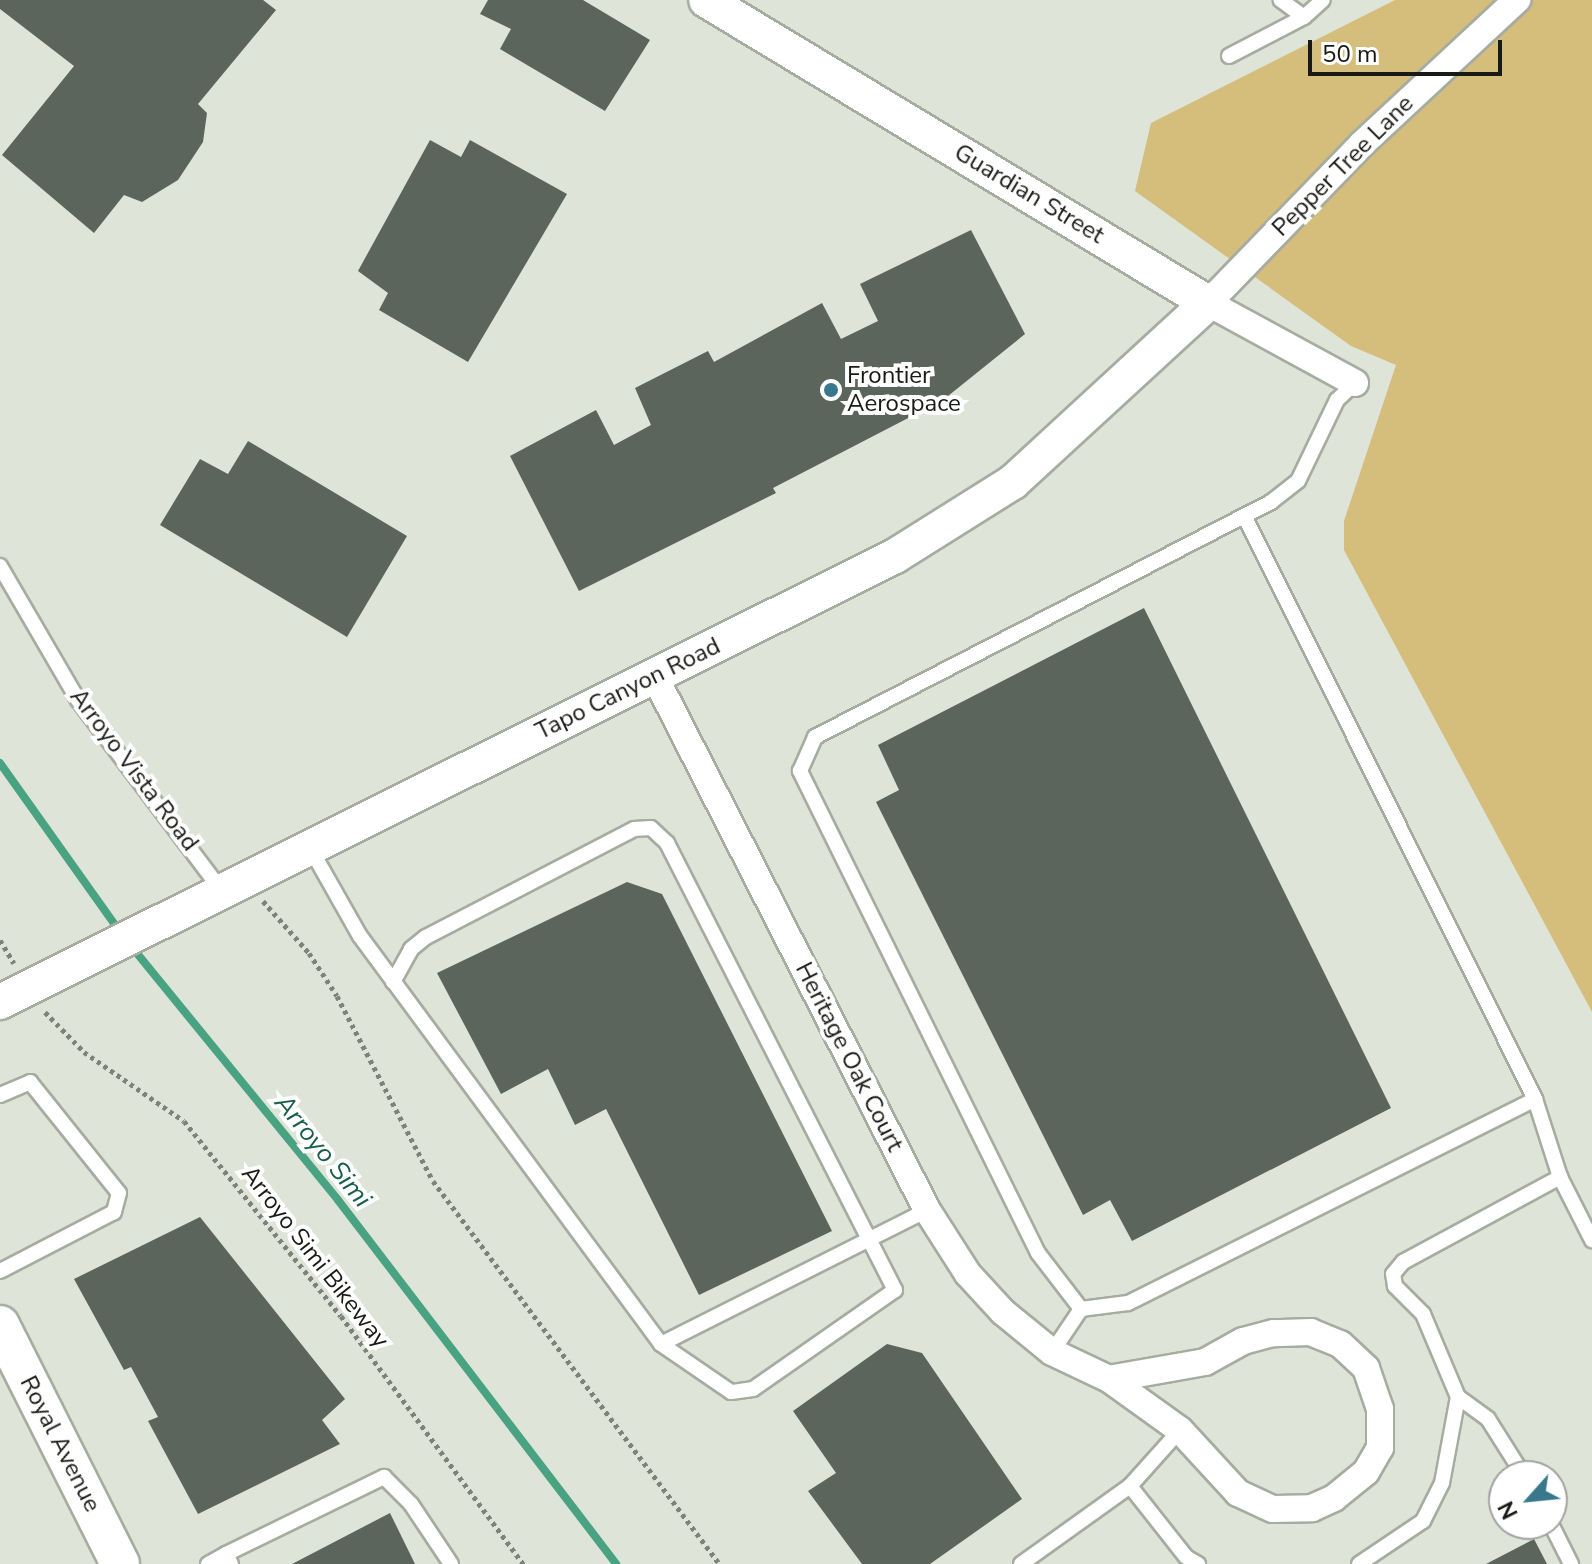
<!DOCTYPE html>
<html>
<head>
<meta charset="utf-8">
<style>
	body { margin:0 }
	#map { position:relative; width:1592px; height:1564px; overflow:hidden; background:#dee4d8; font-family:"Nunito Sans",sans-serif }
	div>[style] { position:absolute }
	.green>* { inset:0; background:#d5bd7b }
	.stream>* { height:8px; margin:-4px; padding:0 4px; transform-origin:4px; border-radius:4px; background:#49a382 }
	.building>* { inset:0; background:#5c655c }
	.path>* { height:5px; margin-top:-2.5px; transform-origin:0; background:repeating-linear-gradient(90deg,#7e827a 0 4px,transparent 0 8px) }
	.roads { filter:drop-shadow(2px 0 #a6aca0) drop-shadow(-2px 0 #a6aca0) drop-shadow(0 2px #a6aca0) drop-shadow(0 -2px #a6aca0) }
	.service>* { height:14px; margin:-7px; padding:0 7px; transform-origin:7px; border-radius:7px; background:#fff }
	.minor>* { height:26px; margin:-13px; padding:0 13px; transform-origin:13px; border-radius:13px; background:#fff }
	.tertiary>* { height:34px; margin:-17px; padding:0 17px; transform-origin:17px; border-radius:17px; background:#fff }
	.secondary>* { height:38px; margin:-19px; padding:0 19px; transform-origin:19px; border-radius:19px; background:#fff }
	.dots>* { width:22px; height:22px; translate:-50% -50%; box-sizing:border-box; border:4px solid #fff; border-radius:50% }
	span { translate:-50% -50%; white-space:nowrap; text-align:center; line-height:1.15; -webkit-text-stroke:8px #fff; paint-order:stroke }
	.street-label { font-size:24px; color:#181a15 }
	.poi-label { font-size:24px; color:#181a15 }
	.left { translate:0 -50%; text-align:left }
	.water-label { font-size:26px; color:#195f48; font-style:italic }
	.north { position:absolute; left:1488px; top:1460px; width:80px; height:80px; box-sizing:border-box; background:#fff; border:2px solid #a3a3a1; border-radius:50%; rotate:243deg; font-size:22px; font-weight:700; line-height:32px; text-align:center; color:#181a15 }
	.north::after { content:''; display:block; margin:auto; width:28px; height:36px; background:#39778c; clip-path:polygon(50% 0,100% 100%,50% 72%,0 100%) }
	.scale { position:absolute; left:1308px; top:40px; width:194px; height:36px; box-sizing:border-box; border:4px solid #181a15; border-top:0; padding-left:10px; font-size:24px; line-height:28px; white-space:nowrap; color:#181a15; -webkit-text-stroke:6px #fff; paint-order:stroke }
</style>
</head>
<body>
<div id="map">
	<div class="green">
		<i style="clip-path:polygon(1395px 0,1592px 0,1592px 1012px,1344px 550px,1344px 521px,1396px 365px,1351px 346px,1135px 191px,1151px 123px)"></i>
	</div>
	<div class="stream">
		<i style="left:0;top:763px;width:207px;rotate:54.6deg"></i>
		<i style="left:131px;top:946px;width:328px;rotate:50.8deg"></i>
		<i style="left:338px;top:1200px;width:458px;rotate:52.6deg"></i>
	</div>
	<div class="building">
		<i style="clip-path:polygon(0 0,263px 0,276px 10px,198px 104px,207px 113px,203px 142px,178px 180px,142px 202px,124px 195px,94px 233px,2px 155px,74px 66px,0 9px)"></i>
		<i style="clip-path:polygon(488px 0,583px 0,650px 40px,605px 111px,500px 49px,511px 29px,480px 14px)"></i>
		<i style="clip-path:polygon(430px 140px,461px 157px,470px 140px,567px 194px,468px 362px,379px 310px,388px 293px,358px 271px)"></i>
		<i style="clip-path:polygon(971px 230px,1025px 334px,943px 400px,773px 488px,776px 493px,579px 591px,510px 456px,596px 410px,614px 445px,651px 425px,635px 388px,708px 351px,714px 362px,822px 303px,841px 339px,878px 321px,860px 284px)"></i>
		<i style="clip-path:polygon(248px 441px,407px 536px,347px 637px,160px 525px,200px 459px,228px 474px)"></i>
		<i style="clip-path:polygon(1144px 608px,1391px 1108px,1132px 1241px,1110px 1200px,1083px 1215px,876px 802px,899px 790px,878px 745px)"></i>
		<i style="clip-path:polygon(627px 882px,662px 894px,832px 1231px,699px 1295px,606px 1109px,575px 1125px,548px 1069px,501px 1094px,437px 973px)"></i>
		<i style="clip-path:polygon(200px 1217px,345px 1399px,322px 1420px,340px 1444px,198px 1514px,148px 1421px,158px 1417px,131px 1367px,124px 1370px,74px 1279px)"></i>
		<i style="clip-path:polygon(887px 1344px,922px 1353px,1022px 1499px,930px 1564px,862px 1564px,808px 1491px,836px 1473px,793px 1411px)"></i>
		<i style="clip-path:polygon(390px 1513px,415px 1564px,292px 1564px)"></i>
		<i style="clip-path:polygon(1534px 1539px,1547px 1564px,1486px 1564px)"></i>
	</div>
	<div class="path">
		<i style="left:263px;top:901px;width:69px;rotate:48.5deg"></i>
		<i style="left:309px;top:953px;width:51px;rotate:56.9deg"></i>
		<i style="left:337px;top:996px;width:208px;rotate:62.6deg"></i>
		<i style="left:433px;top:1181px;width:478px;rotate:53.2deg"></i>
		<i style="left:0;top:940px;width:27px;rotate:59deg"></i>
		<i style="left:45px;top:1012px;width:56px;rotate:45.7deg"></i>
		<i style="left:84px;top:1052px;width:121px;rotate:34.6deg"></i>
		<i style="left:184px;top:1121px;width:250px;rotate:51.2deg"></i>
		<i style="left:341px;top:1316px;width:308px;rotate:53.7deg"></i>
	</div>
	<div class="roads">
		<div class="service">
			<i style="left:1304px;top:17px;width:25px;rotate:-42deg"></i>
			<i style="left:1229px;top:56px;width:85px;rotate:-27.5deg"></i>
			<i style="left:1304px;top:17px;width:29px;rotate:-144deg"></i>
			<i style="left:0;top:566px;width:155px;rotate:59.8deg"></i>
			<i style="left:78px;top:700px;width:238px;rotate:53deg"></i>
			<i style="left:309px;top:846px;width:103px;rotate:60.5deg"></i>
			<i style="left:360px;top:936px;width:507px;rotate:53.58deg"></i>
			<i style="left:661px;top:1344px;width:298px;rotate:-26.7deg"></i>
			<i style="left:393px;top:982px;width:38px;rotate:-61deg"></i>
			<i style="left:411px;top:949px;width:19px;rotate:-39deg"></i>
			<i style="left:426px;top:937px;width:234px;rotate:-27.4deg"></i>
			<i style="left:634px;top:829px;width:17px;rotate:-3deg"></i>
			<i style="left:651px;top:828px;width:22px;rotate:43deg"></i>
			<i style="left:667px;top:843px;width:502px;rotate:62.98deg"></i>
			<i style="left:895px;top:1290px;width:173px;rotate:145.1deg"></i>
			<i style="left:753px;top:1389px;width:22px;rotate:172deg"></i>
			<i style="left:731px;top:1392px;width:85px;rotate:-145.6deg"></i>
			<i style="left:0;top:1095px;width:33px;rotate:-23deg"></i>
			<i style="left:30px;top:1082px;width:142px;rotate:51.3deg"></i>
			<i style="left:119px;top:1193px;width:20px;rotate:105deg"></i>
			<i style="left:114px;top:1212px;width:128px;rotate:152.6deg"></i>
			<i style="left:1560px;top:1177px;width:71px;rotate:63.1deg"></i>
			<i style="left:1081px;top:1309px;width:47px;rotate:-7.3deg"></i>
			<i style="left:1128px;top:1303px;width:455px;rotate:-26.6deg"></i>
			<i style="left:1535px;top:1099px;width:650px;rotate:-116.49deg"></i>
			<i style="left:1052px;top:1352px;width:52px;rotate:-56deg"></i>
			<i style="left:1081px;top:1309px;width:71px;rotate:-127.5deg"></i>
			<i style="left:1038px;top:1253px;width:538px;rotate:-116.28deg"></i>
			<i style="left:800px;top:771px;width:37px;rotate:-66deg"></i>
			<i style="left:815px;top:737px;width:513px;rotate:-27.26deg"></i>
			<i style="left:1271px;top:502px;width:34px;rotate:-38deg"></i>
			<i style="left:1298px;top:481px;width:90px;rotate:-64.3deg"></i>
			<i style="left:1337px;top:400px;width:25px;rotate:-43deg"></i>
			<i style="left:1458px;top:1397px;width:37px;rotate:36deg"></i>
			<i style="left:1488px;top:1419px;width:67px;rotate:57.7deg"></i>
			<i style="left:1130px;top:1486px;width:90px;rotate:51.7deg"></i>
			<i style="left:1186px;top:1557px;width:14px;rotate:30deg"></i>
			<i style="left:1551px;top:1524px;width:45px;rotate:63.4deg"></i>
			<i style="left:208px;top:1564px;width:21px;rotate:-29deg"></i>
			<i style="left:231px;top:1564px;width:11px;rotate:-117deg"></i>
			<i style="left:226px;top:1554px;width:176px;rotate:-26deg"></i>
			<i style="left:384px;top:1477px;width:38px;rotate:45deg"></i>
			<i style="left:411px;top:1504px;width:72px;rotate:56.3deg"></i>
			<i style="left:1021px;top:1564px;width:134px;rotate:-35.6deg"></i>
			<i style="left:1130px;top:1486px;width:75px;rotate:-48.2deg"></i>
			<i style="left:1359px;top:1564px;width:77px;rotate:-33.9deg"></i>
			<i style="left:1423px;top:1521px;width:42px;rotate:-63.4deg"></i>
			<i style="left:1442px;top:1483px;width:87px;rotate:-79.5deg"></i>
			<i style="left:1458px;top:1397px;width:90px;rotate:-112.9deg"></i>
			<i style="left:1423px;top:1314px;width:40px;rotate:-135deg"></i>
			<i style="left:1395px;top:1286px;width:12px;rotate:-99deg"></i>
			<i style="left:1393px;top:1274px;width:16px;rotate:-50deg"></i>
			<i style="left:1403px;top:1262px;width:179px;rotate:-28.4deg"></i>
			<i style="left:1560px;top:1177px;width:82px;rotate:-107.8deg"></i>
		</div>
		<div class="minor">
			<i style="left:1355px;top:383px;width:167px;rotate:-151.4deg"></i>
			<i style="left:1208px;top:303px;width:221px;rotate:-45.9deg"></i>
			<i style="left:1362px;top:144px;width:212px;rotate:-42.9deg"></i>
			<i style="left:655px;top:677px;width:598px;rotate:62.96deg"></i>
			<i style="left:927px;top:1210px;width:76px;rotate:57.4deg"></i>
			<i style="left:968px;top:1274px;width:52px;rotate:47.4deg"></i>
			<i style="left:1003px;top:1312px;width:63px;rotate:39.2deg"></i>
			<i style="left:1052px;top:1352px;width:63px;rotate:25.3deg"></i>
			<i style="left:1109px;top:1379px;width:87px;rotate:35.7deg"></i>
			<i style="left:1180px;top:1430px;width:86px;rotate:47.4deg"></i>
			<i style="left:1238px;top:1493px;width:38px;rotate:25deg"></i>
			<i style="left:1273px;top:1509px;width:39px;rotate:-1deg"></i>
			<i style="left:1312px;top:1508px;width:24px;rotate:-24deg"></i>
			<i style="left:1334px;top:1498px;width:41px;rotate:-39.1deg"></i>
			<i style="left:1366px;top:1472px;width:28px;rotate:-60deg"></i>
			<i style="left:1380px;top:1448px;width:39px;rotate:-90deg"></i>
			<i style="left:1380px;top:1409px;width:43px;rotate:-108.9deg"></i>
			<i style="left:1366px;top:1368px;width:35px;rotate:-137deg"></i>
			<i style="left:1340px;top:1344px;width:31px;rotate:-158deg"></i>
			<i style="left:1311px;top:1332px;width:38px;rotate:178deg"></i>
			<i style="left:1273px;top:1333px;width:31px;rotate:165deg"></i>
			<i style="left:1243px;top:1341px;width:43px;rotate:151.1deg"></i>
			<i style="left:1205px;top:1362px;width:97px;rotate:170deg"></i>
		</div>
		<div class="tertiary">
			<i style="left:0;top:1002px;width:1000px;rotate:-26.49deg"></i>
			<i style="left:895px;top:556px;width:139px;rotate:-32.1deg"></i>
			<i style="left:1013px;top:482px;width:265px;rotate:-42.6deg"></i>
			<i style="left:1208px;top:303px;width:586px;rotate:-148.89deg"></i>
		</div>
		<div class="secondary">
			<i style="left:0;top:1325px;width:267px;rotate:63.3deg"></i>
		</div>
	</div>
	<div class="dots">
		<i style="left:831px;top:390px;background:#39778c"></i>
	</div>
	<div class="street-label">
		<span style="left:1343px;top:166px;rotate:-45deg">Pepper Tree Lane</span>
		<span style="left:1029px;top:194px;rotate:31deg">Guardian Street</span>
		<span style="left:628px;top:689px;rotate:-26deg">Tapo Canyon Road</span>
		<span style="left:134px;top:770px;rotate:53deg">Arroyo Vista Road</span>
		<span style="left:849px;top:1057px;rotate:63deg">Heritage Oak Court</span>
		<span style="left:315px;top:1257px;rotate:52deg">Arroyo Simi Bikeway</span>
		<span style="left:60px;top:1444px;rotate:63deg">Royal Avenue</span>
	</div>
	<div class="poi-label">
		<span class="left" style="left:847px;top:390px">Frontier<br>Aerospace</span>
	</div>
	<div class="water-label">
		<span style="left:323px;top:1151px;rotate:51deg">Arroyo Simi</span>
	</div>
	<div class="north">N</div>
	<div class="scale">50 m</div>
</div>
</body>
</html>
